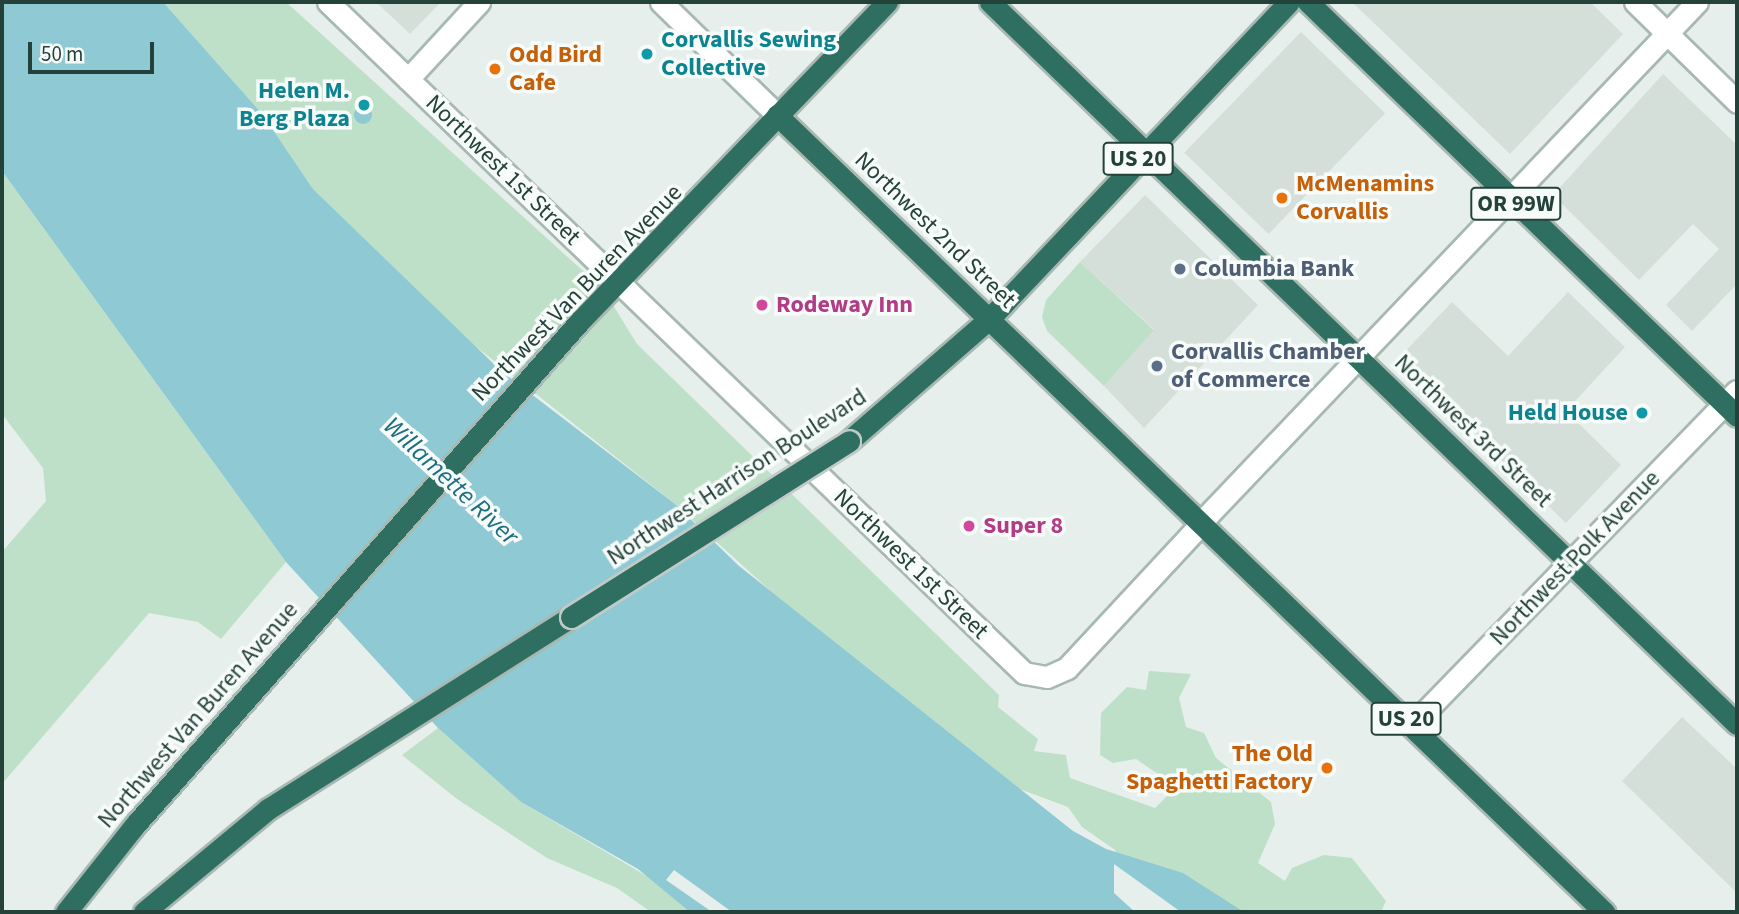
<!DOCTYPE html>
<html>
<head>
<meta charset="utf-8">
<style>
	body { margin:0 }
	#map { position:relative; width:1739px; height:914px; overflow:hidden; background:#e6efeb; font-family:"Source Sans 3",sans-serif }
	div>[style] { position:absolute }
	.built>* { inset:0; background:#d4dfda; transform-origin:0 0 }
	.green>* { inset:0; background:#bfe0c8 }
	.water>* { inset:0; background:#8ec9d4 }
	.round { border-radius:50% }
	.pier>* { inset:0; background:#e6efeb }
	.roads { filter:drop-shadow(2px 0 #a8b8b2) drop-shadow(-2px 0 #a8b8b2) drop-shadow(0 2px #a8b8b2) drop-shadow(0 -2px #a8b8b2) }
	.minor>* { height:21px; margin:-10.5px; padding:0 10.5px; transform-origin:10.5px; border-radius:10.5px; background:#fff }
	.highway>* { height:21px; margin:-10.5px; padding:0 10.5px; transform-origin:10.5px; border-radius:10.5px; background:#2f6f62 }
	.bridges { filter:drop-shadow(2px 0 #c2cac8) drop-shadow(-2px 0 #c2cac8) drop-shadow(0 2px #c2cac8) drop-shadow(0 -2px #c2cac8) }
	.highway-bridge>* { height:21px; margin:-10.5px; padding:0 10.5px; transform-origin:10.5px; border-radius:10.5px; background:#2f6f62 }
	.dots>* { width:19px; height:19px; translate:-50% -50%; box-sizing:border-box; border:4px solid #f7fbf9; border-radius:50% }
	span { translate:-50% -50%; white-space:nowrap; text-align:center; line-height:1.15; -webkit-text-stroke:7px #f7fbf9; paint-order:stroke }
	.shield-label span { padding:2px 5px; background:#f7fbf9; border:2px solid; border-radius:5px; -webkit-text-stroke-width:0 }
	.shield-label { font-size:23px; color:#24423a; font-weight:700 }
	.culture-label { font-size:24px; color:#0d838f; font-weight:700 }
	.left { translate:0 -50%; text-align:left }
	.right { translate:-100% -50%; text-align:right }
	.food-label { font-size:24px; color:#c56008; font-weight:700 }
	.street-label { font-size:24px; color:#24423a }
	.service-label { font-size:24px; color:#4e5e75; font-weight:700 }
	.hotel-label { font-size:24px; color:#b23c85; font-weight:700 }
	.water-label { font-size:26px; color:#1c6f80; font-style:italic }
	.frame { position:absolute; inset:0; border:4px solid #24423a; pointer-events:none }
	.scale { position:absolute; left:28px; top:42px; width:126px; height:32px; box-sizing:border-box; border:4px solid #24423a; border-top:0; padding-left:9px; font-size:21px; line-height:24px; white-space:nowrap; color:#24423a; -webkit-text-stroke:5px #f7fbf9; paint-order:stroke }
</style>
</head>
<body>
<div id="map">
	<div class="built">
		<i style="clip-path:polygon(376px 2px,441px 2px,410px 34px)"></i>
		<i style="clip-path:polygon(1352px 2px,1590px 2px,1623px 34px,1510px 154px)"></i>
		<i style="left:1301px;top:32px;width:117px;height:168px;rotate:44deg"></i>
		<i style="clip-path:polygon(1663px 74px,1737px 145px,1737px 284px,1692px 331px,1666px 305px,1719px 249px,1693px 224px,1639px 280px,1553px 195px)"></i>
		<i style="clip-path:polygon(1145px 195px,1258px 305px,1144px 428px,1104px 386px,1154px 329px,1080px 262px)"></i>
		<i style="clip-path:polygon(1568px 292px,1625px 347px,1566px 411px,1621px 465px,1566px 523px,1398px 359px,1452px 302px,1508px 356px)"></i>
		<i style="clip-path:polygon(1682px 717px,1737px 769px,1737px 893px,1622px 781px)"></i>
	</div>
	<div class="green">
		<i style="clip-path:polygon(163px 2px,286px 2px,603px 289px,637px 344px,999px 695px,998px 707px,1038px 739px,1034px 751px,1066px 755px,1070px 778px,1155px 808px,1169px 794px,1161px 776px,1136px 759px,1113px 763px,1100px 755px,1101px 713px,1127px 687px,1146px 690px,1149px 671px,1191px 674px,1179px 698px,1186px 727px,1204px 733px,1216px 758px,1271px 802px,1275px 824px,1258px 863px,1285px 881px,1292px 868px,1324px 855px,1352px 858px,1386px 901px,1381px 912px,1238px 912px,1121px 866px,1115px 850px,1082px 827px,1068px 807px,1011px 786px,797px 615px,675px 504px,469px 341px,313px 189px,263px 115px)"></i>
		<i style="clip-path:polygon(2px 171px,286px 562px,221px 639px,198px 622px,149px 613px,2px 784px,2px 552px,46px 501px,43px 468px,2px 414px)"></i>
		<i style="clip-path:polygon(1080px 262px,1154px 330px,1104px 386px,1047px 331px,1042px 317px,1046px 300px)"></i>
		<i style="clip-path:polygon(438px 728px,521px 802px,662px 885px,690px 912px,651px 912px,617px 888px,547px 858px,457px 799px,402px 755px)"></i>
	</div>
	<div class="water">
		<i style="clip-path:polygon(2px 2px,163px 2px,263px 115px,313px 189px,500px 370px,675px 504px,739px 566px,1073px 831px,1106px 849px,1183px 873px,1244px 912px,1181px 912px,1114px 864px,1114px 893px,1135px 912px,690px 912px,638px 869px,521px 802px,438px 728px,286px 562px,2px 171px)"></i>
		<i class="round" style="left:354px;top:106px;width:18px;height:18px"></i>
	</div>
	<div class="pier">
		<i style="clip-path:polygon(674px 870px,732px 912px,712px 912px,666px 880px)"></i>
	</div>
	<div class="roads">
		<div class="minor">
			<i style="left:328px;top:2px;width:967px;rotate:43.95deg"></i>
			<i style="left:1024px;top:673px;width:23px;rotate:10deg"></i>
			<i style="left:1047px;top:677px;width:22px;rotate:-24deg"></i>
			<i style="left:1067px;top:668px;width:192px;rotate:-47.1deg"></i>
			<i style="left:661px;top:2px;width:162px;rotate:44.2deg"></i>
			<i style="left:1635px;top:2px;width:143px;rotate:44.4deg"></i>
			<i style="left:408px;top:79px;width:105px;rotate:-47.3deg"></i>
			<i style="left:1207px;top:516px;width:710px;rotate:-46.37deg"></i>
			<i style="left:1412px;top:725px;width:466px;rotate:-45.8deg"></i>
		</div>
		<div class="highway">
			<i style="left:990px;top:2px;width:1039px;rotate:44.03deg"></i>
			<i style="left:1308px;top:2px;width:596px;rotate:43.98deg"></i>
			<i style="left:777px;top:115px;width:1149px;rotate:43.94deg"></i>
			<i style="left:849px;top:441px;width:187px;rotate:-41.1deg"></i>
			<i style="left:990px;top:318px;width:435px;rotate:-46.6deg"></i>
			<i style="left:66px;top:912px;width:111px;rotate:-51.6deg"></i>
			<i style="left:135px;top:825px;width:672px;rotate:-48.56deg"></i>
			<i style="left:580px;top:321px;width:443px;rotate:-46.1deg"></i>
			<i style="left:144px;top:912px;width:161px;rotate:-39.7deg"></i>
			<i style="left:268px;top:809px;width:359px;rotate:-32.4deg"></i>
		</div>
	</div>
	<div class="bridges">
		<div class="highway-bridge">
			<i style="left:571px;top:617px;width:329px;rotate:-32.3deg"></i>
		</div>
	</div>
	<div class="dots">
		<i style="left:647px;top:54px;background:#0f9aa8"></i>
		<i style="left:495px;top:69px;background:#e8710a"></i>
		<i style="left:364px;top:105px;background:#0f9aa8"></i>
		<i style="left:1282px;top:198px;background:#e8710a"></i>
		<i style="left:1180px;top:269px;background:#5c6f8a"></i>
		<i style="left:762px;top:305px;background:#d1479c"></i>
		<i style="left:1157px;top:366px;background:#5c6f8a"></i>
		<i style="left:1642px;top:413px;background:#0f9aa8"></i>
		<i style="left:969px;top:526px;background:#d1479c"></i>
		<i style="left:1327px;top:768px;background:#e8710a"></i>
	</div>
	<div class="shield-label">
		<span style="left:1138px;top:159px">US 20</span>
		<span style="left:1516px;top:204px">OR 99W</span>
		<span style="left:1406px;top:719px">US 20</span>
	</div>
	<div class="culture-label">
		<span class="left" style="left:661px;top:54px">Corvallis Sewing<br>Collective</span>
		<span class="right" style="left:350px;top:105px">Helen M.<br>Berg Plaza</span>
		<span class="right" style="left:1628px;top:413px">Held House</span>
	</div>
	<div class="food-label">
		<span class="left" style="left:509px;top:69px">Odd Bird<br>Cafe</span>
		<span class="left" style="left:1296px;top:198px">McMenamins<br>Corvallis</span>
		<span class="right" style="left:1313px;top:768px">The Old<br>Spaghetti Factory</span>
	</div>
	<div class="street-label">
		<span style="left:503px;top:170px;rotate:44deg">Northwest 1st Street</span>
		<span style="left:935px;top:230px;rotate:44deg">Northwest 2nd Street</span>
		<span style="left:577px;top:293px;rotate:-46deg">Northwest Van Buren Avenue</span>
		<span style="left:1473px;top:431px;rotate:44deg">Northwest 3rd Street</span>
		<span style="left:737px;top:477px;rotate:-33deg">Northwest Harrison Boulevard</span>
		<span style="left:1575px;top:558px;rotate:-46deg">Northwest Polk Avenue</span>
		<span style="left:911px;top:564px;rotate:44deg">Northwest 1st Street</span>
		<span style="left:198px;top:715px;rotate:-49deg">Northwest Van Buren Avenue</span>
	</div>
	<div class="service-label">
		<span class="left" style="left:1194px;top:269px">Columbia Bank</span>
		<span class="left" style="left:1171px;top:366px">Corvallis Chamber<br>of Commerce</span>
	</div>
	<div class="hotel-label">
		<span class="left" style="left:776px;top:305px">Rodeway Inn</span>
		<span class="left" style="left:983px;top:526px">Super 8</span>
	</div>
	<div class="water-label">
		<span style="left:451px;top:481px;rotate:43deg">Willamette River</span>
	</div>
	<div class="frame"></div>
	<div class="scale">50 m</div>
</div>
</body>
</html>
